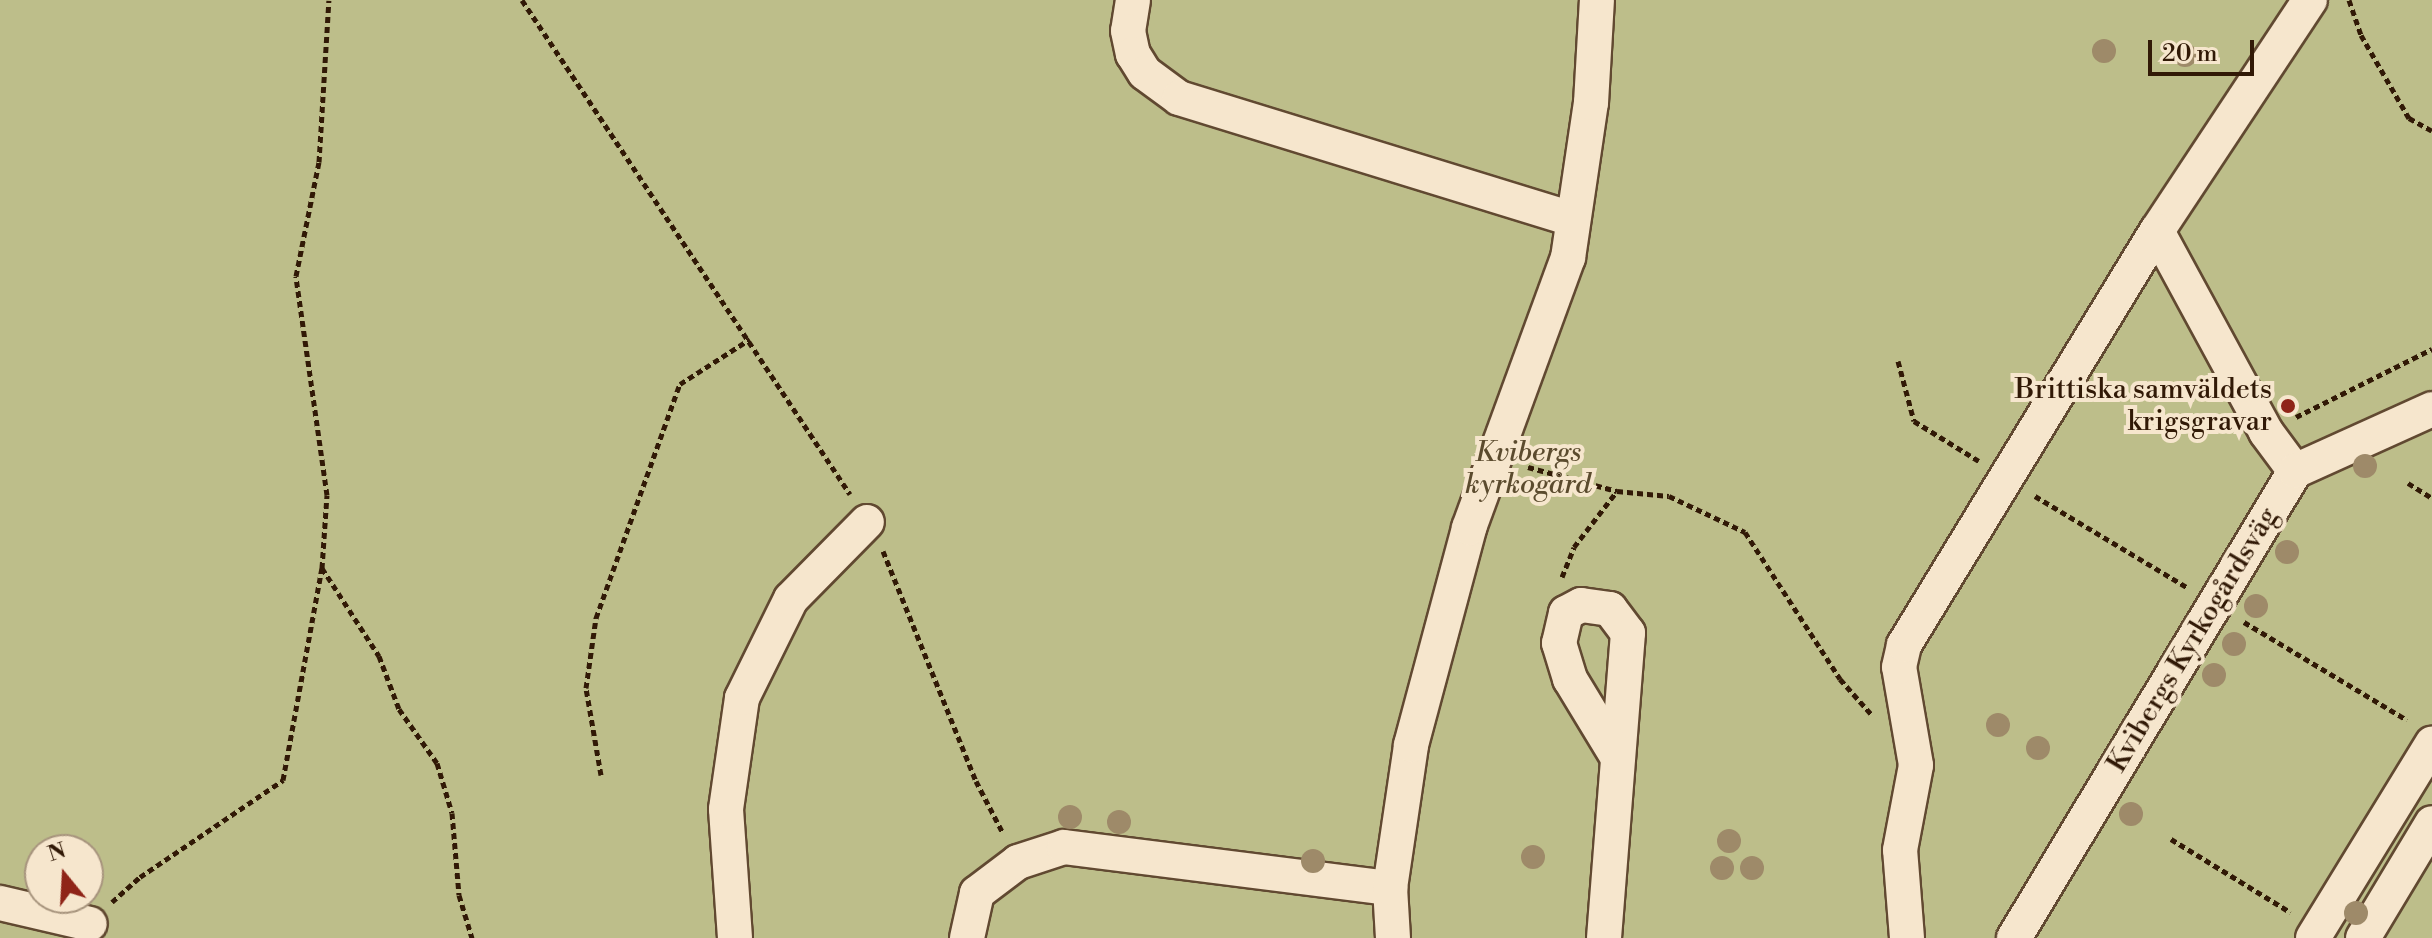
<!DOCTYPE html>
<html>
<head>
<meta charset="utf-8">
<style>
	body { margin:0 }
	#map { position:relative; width:2432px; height:938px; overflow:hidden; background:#f1d8b2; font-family:"Libre Bodoni",serif }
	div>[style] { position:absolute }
	.green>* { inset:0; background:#bdbe8a }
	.path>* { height:5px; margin-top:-2.5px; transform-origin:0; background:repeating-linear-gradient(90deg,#311906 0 6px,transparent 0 10px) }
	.roads { filter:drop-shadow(2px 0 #614931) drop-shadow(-2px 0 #614931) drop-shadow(0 2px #614931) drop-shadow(0 -2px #614931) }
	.minor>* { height:34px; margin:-17px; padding:0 17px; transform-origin:17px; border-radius:17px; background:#f6e6cd }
	.trees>* { width:24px; height:24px; margin:-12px; border-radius:50%; background:#9e8a69 }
	.dots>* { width:22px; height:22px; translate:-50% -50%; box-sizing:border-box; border:4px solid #f6e6cd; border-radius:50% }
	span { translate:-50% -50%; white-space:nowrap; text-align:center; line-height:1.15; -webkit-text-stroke:8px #f6e6cd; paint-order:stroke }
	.poi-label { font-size:28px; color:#311906 }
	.right { translate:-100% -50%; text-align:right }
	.park-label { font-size:28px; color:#5b4b2e; font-style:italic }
	.street-label { font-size:28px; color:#311906 }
	.north { position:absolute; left:24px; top:834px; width:80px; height:80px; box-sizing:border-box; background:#f6e6cd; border:2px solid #a7947d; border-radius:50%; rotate:342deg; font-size:22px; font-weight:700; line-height:32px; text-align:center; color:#311906 }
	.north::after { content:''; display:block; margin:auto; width:28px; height:36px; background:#8f2418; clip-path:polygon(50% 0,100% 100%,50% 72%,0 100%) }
	.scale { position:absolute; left:2148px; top:40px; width:106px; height:36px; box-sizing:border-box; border:4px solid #311906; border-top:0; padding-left:10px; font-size:24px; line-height:28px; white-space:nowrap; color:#311906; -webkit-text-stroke:6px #f6e6cd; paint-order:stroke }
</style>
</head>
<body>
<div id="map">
	<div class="green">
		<i style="clip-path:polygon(evenodd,0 0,2432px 0,2432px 938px,0 938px,0 0,40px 850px,88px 850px,88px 898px,40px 898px,40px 850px)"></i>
	</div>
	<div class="path">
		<i style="left:522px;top:0;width:593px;rotate:56.42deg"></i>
		<i style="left:2349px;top:0;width:37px;rotate:71deg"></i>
		<i style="left:2361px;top:35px;width:96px;rotate:60deg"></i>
		<i style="left:2409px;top:118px;width:26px;rotate:29deg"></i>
		<i style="left:1898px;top:361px;width:62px;rotate:75.1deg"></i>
		<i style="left:1914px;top:421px;width:76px;rotate:31.6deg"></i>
		<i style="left:2296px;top:417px;width:152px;rotate:-26.6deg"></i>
		<i style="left:1528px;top:467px;width:92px;rotate:15.1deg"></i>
		<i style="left:1617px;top:491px;width:52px;rotate:5.5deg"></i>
		<i style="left:1669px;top:496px;width:84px;rotate:25.3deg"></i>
		<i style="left:1745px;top:532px;width:175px;rotate:57.1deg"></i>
		<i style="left:1840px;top:679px;width:48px;rotate:48.4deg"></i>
		<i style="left:2408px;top:483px;width:28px;rotate:32deg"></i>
		<i style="left:2035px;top:496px;width:179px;rotate:31deg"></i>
		<i style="left:883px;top:551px;width:248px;rotate:68deg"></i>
		<i style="left:976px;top:781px;width:59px;rotate:62.6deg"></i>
		<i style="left:322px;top:568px;width:105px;rotate:57.1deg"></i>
		<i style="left:379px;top:656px;width:57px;rotate:69.3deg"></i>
		<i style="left:399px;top:709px;width:66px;rotate:54.9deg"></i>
		<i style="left:437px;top:763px;width:52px;rotate:73.3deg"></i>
		<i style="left:452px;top:813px;width:82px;rotate:85.1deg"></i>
		<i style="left:459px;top:895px;width:45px;rotate:73.2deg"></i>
		<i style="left:1562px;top:577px;width:32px;rotate:-68deg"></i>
		<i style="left:1574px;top:547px;width:71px;rotate:-52.5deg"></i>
		<i style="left:2244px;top:622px;width:190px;rotate:31deg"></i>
		<i style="left:601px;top:775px;width:88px;rotate:-99.8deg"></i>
		<i style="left:586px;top:688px;width:71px;rotate:-81.9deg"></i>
		<i style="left:596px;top:618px;width:249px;rotate:-70.3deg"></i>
		<i style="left:680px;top:384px;width:83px;rotate:-32.7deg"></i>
		<i style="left:2171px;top:839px;width:140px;rotate:31.5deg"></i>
		<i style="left:112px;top:902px;width:38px;rotate:-42deg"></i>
		<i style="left:140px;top:877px;width:173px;rotate:-34.1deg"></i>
		<i style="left:283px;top:780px;width:216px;rotate:-79.6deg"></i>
		<i style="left:322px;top:568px;width:73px;rotate:-86.1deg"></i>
		<i style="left:327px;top:495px;width:221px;rotate:-98.1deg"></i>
		<i style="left:296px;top:276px;width:116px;rotate:-78.6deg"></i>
		<i style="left:319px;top:162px;width:162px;rotate:-86.5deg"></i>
	</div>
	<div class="roads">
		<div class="minor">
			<i style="left:1133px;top:0;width:31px;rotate:99deg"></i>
			<i style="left:1128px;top:31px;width:24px;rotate:78deg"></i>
			<i style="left:1133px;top:54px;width:22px;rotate:58deg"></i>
			<i style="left:1145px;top:73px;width:42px;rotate:36.3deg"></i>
			<i style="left:1179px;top:98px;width:412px;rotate:17.1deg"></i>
			<i style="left:2157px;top:231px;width:277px;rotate:-56.5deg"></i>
			<i style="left:0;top:903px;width:92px;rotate:13.1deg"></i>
			<i style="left:735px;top:938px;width:129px;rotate:-94deg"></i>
			<i style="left:726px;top:809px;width:112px;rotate:-81.8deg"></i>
			<i style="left:742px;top:698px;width:110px;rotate:-63.7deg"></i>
			<i style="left:791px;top:599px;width:108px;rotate:-45.4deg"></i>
			<i style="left:967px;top:938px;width:46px;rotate:-77.5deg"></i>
			<i style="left:977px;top:893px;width:51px;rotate:-37.1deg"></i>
			<i style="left:1018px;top:862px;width:48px;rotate:-18.1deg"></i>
			<i style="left:1064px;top:847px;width:329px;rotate:7.2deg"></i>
			<i style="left:1393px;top:938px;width:50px;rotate:-93.4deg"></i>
			<i style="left:1390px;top:888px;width:145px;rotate:-81.6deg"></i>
			<i style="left:1411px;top:745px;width:225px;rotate:-75deg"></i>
			<i style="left:1469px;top:528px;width:288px;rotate:-69.9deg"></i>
			<i style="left:1568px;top:258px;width:157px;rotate:-81.6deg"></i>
			<i style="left:1591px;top:103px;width:103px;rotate:-86.7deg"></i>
			<i style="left:1604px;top:938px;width:306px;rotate:-85.5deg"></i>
			<i style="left:1628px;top:633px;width:30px;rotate:-127deg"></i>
			<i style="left:1610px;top:609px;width:29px;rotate:-172deg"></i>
			<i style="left:1581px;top:605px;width:17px;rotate:152deg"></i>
			<i style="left:1566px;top:613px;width:31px;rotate:103deg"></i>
			<i style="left:1559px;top:643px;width:38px;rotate:73deg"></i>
			<i style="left:1570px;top:679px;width:92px;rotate:58.7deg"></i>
			<i style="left:1907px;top:938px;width:88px;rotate:-94.5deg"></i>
			<i style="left:1900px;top:850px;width:86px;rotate:-79.3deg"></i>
			<i style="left:1916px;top:765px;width:99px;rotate:-99.8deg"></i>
			<i style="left:1899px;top:667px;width:23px;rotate:-77deg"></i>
			<i style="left:1904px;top:645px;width:485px;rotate:-58.6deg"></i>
			<i style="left:2157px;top:231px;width:229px;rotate:61.5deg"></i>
			<i style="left:2266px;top:432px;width:49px;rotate:53.4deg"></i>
			<i style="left:2014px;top:938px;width:545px;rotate:-58.96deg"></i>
			<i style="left:2295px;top:471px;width:150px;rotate:-24.3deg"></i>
			<i style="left:2313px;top:938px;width:228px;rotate:-58.5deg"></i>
			<i style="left:2363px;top:938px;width:134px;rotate:-59deg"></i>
		</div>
	</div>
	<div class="trees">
		<i style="left:2104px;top:51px"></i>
		<i style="left:2185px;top:55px"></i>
		<i style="left:2365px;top:466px"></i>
		<i style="left:2287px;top:552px"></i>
		<i style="left:2256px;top:606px"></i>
		<i style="left:2234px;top:644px"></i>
		<i style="left:2214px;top:675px"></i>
		<i style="left:1998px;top:725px"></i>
		<i style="left:2038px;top:748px"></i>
		<i style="left:2131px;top:814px"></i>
		<i style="left:1070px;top:817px"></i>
		<i style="left:1119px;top:822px"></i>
		<i style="left:1729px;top:841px"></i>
		<i style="left:1533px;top:857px"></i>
		<i style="left:1313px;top:861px"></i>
		<i style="left:1722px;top:868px"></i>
		<i style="left:1752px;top:868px"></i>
		<i style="left:2356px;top:913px"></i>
	</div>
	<div class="dots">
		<i style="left:2288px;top:406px;background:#8f2418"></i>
	</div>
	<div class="poi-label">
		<span class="right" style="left:2272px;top:406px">Brittiska samväldets<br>krigsgravar</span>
	</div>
	<div class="park-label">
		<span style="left:1528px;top:469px">Kvibergs<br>kyrkogård</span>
	</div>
	<div class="street-label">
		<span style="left:2193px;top:640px;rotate:-59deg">Kvibergs Kyrkogårdsväg</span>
	</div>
	<div class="north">N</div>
	<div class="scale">20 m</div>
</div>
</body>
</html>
